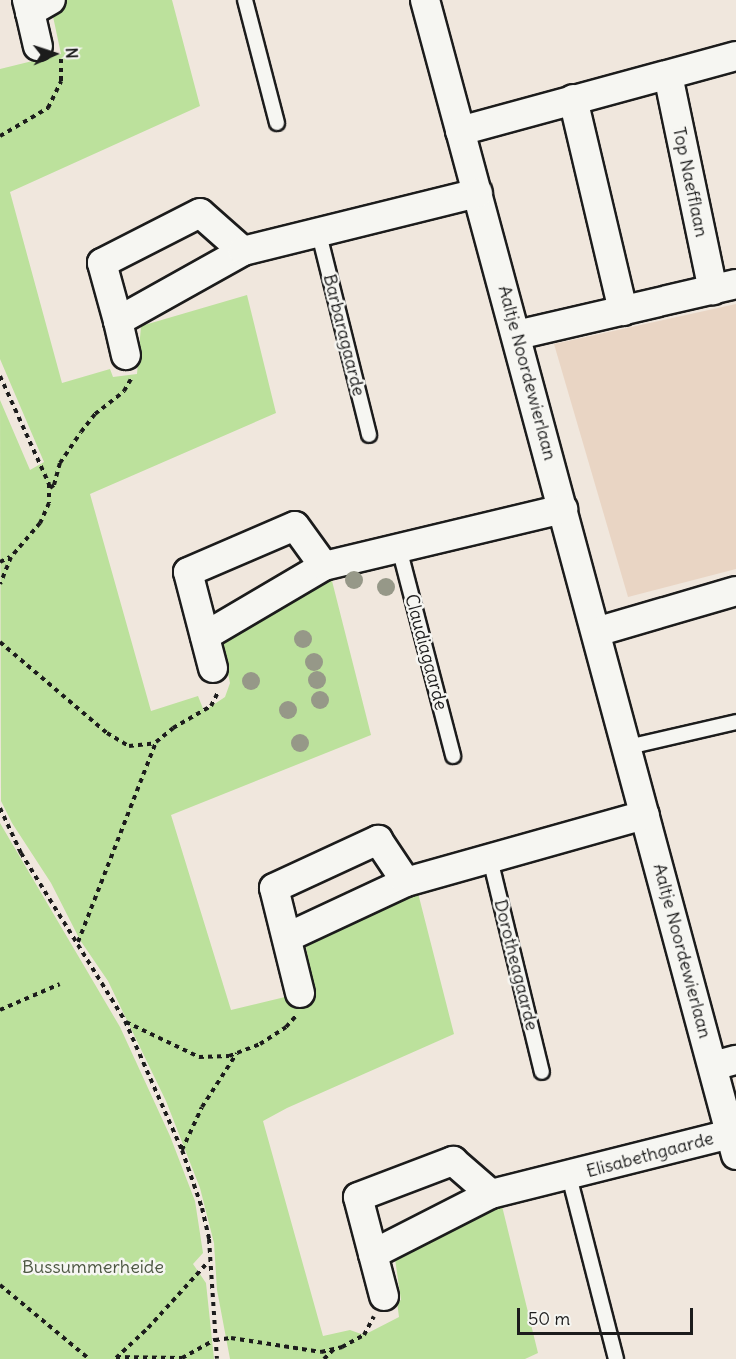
<!DOCTYPE html>
<html>
<head>
<meta charset="utf-8">
<style>
	body { margin:0 }
	#map { position:relative; width:736px; height:1359px; overflow:hidden; background:#f0e7dd; font-family:Delius,sans-serif }
	div>[style] { position:absolute }
	.built>* { inset:0; background:#e9d5c4 }
	.green>* { inset:0; background:#bce19c }
	.path>* { height:4px; margin-top:-2px; transform-origin:0; background:repeating-linear-gradient(90deg,#1c1c1c 0 4.5px,transparent 0 9px) }
	.roads { filter:drop-shadow(2px 0 #1c1c1c) drop-shadow(-2px 0 #1c1c1c) drop-shadow(0 2px #1c1c1c) drop-shadow(0 -2px #1c1c1c) }
	.service>* { height:14px; margin:-7px; padding:0 7px; transform-origin:7px; border-radius:7px; background:#f6f6f2 }
	.minor>* { height:28px; margin:-14px; padding:0 14px; transform-origin:14px; border-radius:14px; background:#f6f6f2 }
	.trees>* { width:18px; height:18px; margin:-9px; border-radius:50%; background:#969888 }
	span { translate:-50% -50%; white-space:nowrap; text-align:center; line-height:1.15; -webkit-text-stroke:5px #f6f6f2; paint-order:stroke }
	.street-label { font-size:18px; color:#1c1c1c }
	.park-label { font-size:18px; color:#4c5742 }
	.north { position:absolute; left:24px; top:24px; width:60px; height:60px; -webkit-text-stroke:4px #f6f6f2; paint-order:stroke; rotate:87deg; font-size:16px; font-weight:700; line-height:24px; text-align:center; color:#1c1c1c }
	.north::after { content:''; display:block; margin:auto; width:21px; height:27px; background:#1c1c1c; clip-path:polygon(50% 0,100% 100%,50% 72%,0 100%) }
	.scale { position:absolute; left:517px; top:1308px; width:176px; height:27px; box-sizing:border-box; border:3px solid #1c1c1c; border-top:0; padding-left:8px; font-size:18px; line-height:21px; white-space:nowrap; color:#1c1c1c; -webkit-text-stroke:4px #f6f6f2; paint-order:stroke }
</style>
</head>
<body>
<div id="map">
	<div class="built">
		<i style="clip-path:polygon(736px 304px,736px 569px,628px 597px,554px 344px)"></i>
	</div>
	<div class="green">
		<i style="clip-path:polygon(59px 0,172px 0,200px 106px,10px 192px,62px 383px,110px 369px,113px 377px,137px 374px,141px 326px,247px 295px,276px 413px,90px 494px,151px 711px,198px 696px,204px 711px,225px 697px,230px 683px,222px 645px,225px 637px,331px 577px,371px 735px,171px 815px,231px 1010px,314px 990px,305px 942px,418px 893px,454px 1034px,287px 1108px,263px 1121px,323px 1336px,350px 1330px,364px 1335px,399px 1317px,397px 1302px,401px 1300px,395px 1259px,491px 1209px,502px 1206px,538px 1353px,525px 1359px,230px 1359px,217px 1290px,214px 1243px,200px 1188px,166px 1101px,108px 981px,80px 940px,51px 883px,12px 823px,1px 801px,0 400px,30px 470px,44px 462px,0 359px,0 69px,61px 54px,51px 7px)"></i>
		<i style="clip-path:polygon(0 823px,120px 1027px,170px 1136px,195px 1201px,203px 1253px,193px 1264px,206px 1283px,214px 1359px,0 1359px)"></i>
	</div>
	<div class="path">
		<i style="left:0;top:136px;width:56px;rotate:-30.3deg"></i>
		<i style="left:48px;top:108px;width:30px;rotate:-64deg"></i>
		<i style="left:61px;top:81px;width:24px;rotate:-90deg"></i>
		<i style="left:0;top:376px;width:119px;rotate:65.6deg"></i>
		<i style="left:49px;top:484px;width:19px;rotate:90deg"></i>
		<i style="left:49px;top:503px;width:22px;rotate:114deg"></i>
		<i style="left:40px;top:523px;width:45px;rotate:130.5deg"></i>
		<i style="left:11px;top:557px;width:29px;rotate:112deg"></i>
		<i style="left:50px;top:488px;width:5px;rotate:-37deg"></i>
		<i style="left:54px;top:485px;width:23px;rotate:-75deg"></i>
		<i style="left:60px;top:463px;width:37px;rotate:-56deg"></i>
		<i style="left:81px;top:432px;width:23px;rotate:-52deg"></i>
		<i style="left:95px;top:414px;width:37px;rotate:-38deg"></i>
		<i style="left:124px;top:391px;width:14px;rotate:-60deg"></i>
		<i style="left:0;top:562px;width:11px;rotate:-27deg"></i>
		<i style="left:0;top:642px;width:140px;rotate:40.4deg"></i>
		<i style="left:107px;top:733px;width:26px;rotate:31deg"></i>
		<i style="left:129px;top:746px;width:27px;rotate:-6deg"></i>
		<i style="left:0;top:808px;width:50px;rotate:65deg"></i>
		<i style="left:21px;top:853px;width:198px;rotate:58.2deg"></i>
		<i style="left:125px;top:1021px;width:141px;rotate:66.2deg"></i>
		<i style="left:182px;top:1150px;width:61px;rotate:71deg"></i>
		<i style="left:202px;top:1208px;width:32px;rotate:77deg"></i>
		<i style="left:209px;top:1239px;width:120px;rotate:86.2deg"></i>
		<i style="left:78px;top:942px;width:215px;rotate:-68.7deg"></i>
		<i style="left:156px;top:742px;width:22px;rotate:-39deg"></i>
		<i style="left:173px;top:728px;width:44px;rotate:-30.1deg"></i>
		<i style="left:211px;top:706px;width:16px;rotate:-63deg"></i>
		<i style="left:0;top:1010px;width:65px;rotate:-23.4deg"></i>
		<i style="left:126px;top:1022px;width:81px;rotate:25.6deg"></i>
		<i style="left:199px;top:1057px;width:30px;rotate:-2deg"></i>
		<i style="left:229px;top:1056px;width:33px;rotate:-21deg"></i>
		<i style="left:260px;top:1044px;width:31px;rotate:-33deg"></i>
		<i style="left:286px;top:1027px;width:15px;rotate:-48deg"></i>
		<i style="left:182px;top:1150px;width:47px;rotate:-65.1deg"></i>
		<i style="left:202px;top:1107px;width:64px;rotate:-57.1deg"></i>
		<i style="left:0;top:1285px;width:116px;rotate:39.7deg"></i>
		<i style="left:116px;top:1357px;width:66px;rotate:0.9deg"></i>
		<i style="left:182px;top:1358px;width:38px;rotate:-29deg"></i>
		<i style="left:215px;top:1340px;width:16px;rotate:-7deg"></i>
		<i style="left:231px;top:1338px;width:91px;rotate:8.8deg"></i>
		<i style="left:321px;top:1352px;width:22px;rotate:-13deg"></i>
		<i style="left:342px;top:1347px;width:25px;rotate:-29deg"></i>
		<i style="left:364px;top:1335px;width:21px;rotate:-62deg"></i>
		<i style="left:116px;top:1358px;width:44px;rotate:-43.2deg"></i>
		<i style="left:148px;top:1328px;width:89px;rotate:-47.7deg"></i>
		<i style="left:324px;top:1359px;width:14px;rotate:-45deg"></i>
	</div>
	<div class="roads">
		<div class="service">
			<i style="left:245px;top:0;width:127px;rotate:75.4deg"></i>
			<i style="left:319px;top:234px;width:207px;rotate:76deg"></i>
			<i style="left:399px;top:548px;width:215px;rotate:75.4deg"></i>
			<i style="left:628px;top:747px;width:111px;rotate:-13deg"></i>
			<i style="left:490px;top:859px;width:219px;rotate:76.3deg"></i>
			<i style="left:569px;top:1176px;width:189px;rotate:75.6deg"></i>
		</div>
		<div class="minor">
			<i style="left:27px;top:0;width:12px;rotate:76deg"></i>
			<i style="left:30px;top:12px;width:24px;rotate:-30deg"></i>
			<i style="left:425px;top:0;width:1196px;rotate:74.93deg"></i>
			<i style="left:30px;top:12px;width:35px;rotate:77deg"></i>
			<i style="left:668px;top:75px;width:220px;rotate:78.2deg"></i>
			<i style="left:573px;top:99px;width:218px;rotate:76.7deg"></i>
			<i style="left:460px;top:131px;width:286px;rotate:-15.2deg"></i>
			<i style="left:243px;top:251px;width:57px;rotate:-138.5deg"></i>
			<i style="left:200px;top:213px;width:110px;rotate:153deg"></i>
			<i style="left:102px;top:263px;width:60px;rotate:74.6deg"></i>
			<i style="left:118px;top:321px;width:143px;rotate:-29.2deg"></i>
			<i style="left:243px;top:251px;width:242px;rotate:-13.9deg"></i>
			<i style="left:118px;top:321px;width:35px;rotate:77deg"></i>
			<i style="left:517px;top:335px;width:225px;rotate:-13.1deg"></i>
			<i style="left:596px;top:632px;width:146px;rotate:-16.3deg"></i>
			<i style="left:205px;top:636px;width:138px;rotate:-30.5deg"></i>
			<i style="left:324px;top:566px;width:246px;rotate:-13.4deg"></i>
			<i style="left:213px;top:668px;width:99px;rotate:-104.6deg"></i>
			<i style="left:188px;top:572px;width:116px;rotate:-23.3deg"></i>
			<i style="left:295px;top:526px;width:49px;rotate:54.1deg"></i>
			<i style="left:288px;top:937px;width:130px;rotate:-25deg"></i>
			<i style="left:406px;top:882px;width:248px;rotate:-15.7deg"></i>
			<i style="left:300px;top:993px;width:108px;rotate:-103.9deg"></i>
			<i style="left:274px;top:888px;width:115px;rotate:-24.8deg"></i>
			<i style="left:378px;top:840px;width:50px;rotate:56.3deg"></i>
			<i style="left:713px;top:1066px;width:24px;rotate:-15deg"></i>
			<i style="left:373px;top:1254px;width:132px;rotate:-27deg"></i>
			<i style="left:491px;top:1194px;width:246px;rotate:-14.1deg"></i>
			<i style="left:384px;top:1296px;width:102px;rotate:-104.7deg"></i>
			<i style="left:358px;top:1197px;width:102px;rotate:-20.8deg"></i>
			<i style="left:453px;top:1161px;width:50px;rotate:41deg"></i>
		</div>
	</div>
	<div class="trees">
		<i style="left:354px;top:580px"></i>
		<i style="left:386px;top:587px"></i>
		<i style="left:303px;top:639px"></i>
		<i style="left:314px;top:662px"></i>
		<i style="left:317px;top:680px"></i>
		<i style="left:251px;top:681px"></i>
		<i style="left:320px;top:700px"></i>
		<i style="left:288px;top:710px"></i>
		<i style="left:300px;top:743px"></i>
	</div>
	<div class="street-label">
		<span style="left:690px;top:182px;rotate:78deg">Top Naefflaan</span>
		<span style="left:344px;top:335px;rotate:76deg">Barbaragaarde</span>
		<span style="left:527px;top:373px;rotate:75deg">Aaltje Noordewierlaan</span>
		<span style="left:426px;top:652px;rotate:75deg">Claudiagaarde</span>
		<span style="left:682px;top:951px;rotate:75deg">Aaltje Noordewierlaan</span>
		<span style="left:516px;top:965px;rotate:76deg">Dorotheagaarde</span>
		<span style="left:650px;top:1155px;rotate:-15deg">Elisabethgaarde</span>
	</div>
	<div class="park-label">
		<span style="left:93px;top:1267px">Bussummerheide</span>
	</div>
	<div class="north">N</div>
	<div class="scale">50 m</div>
</div>
</body>
</html>
